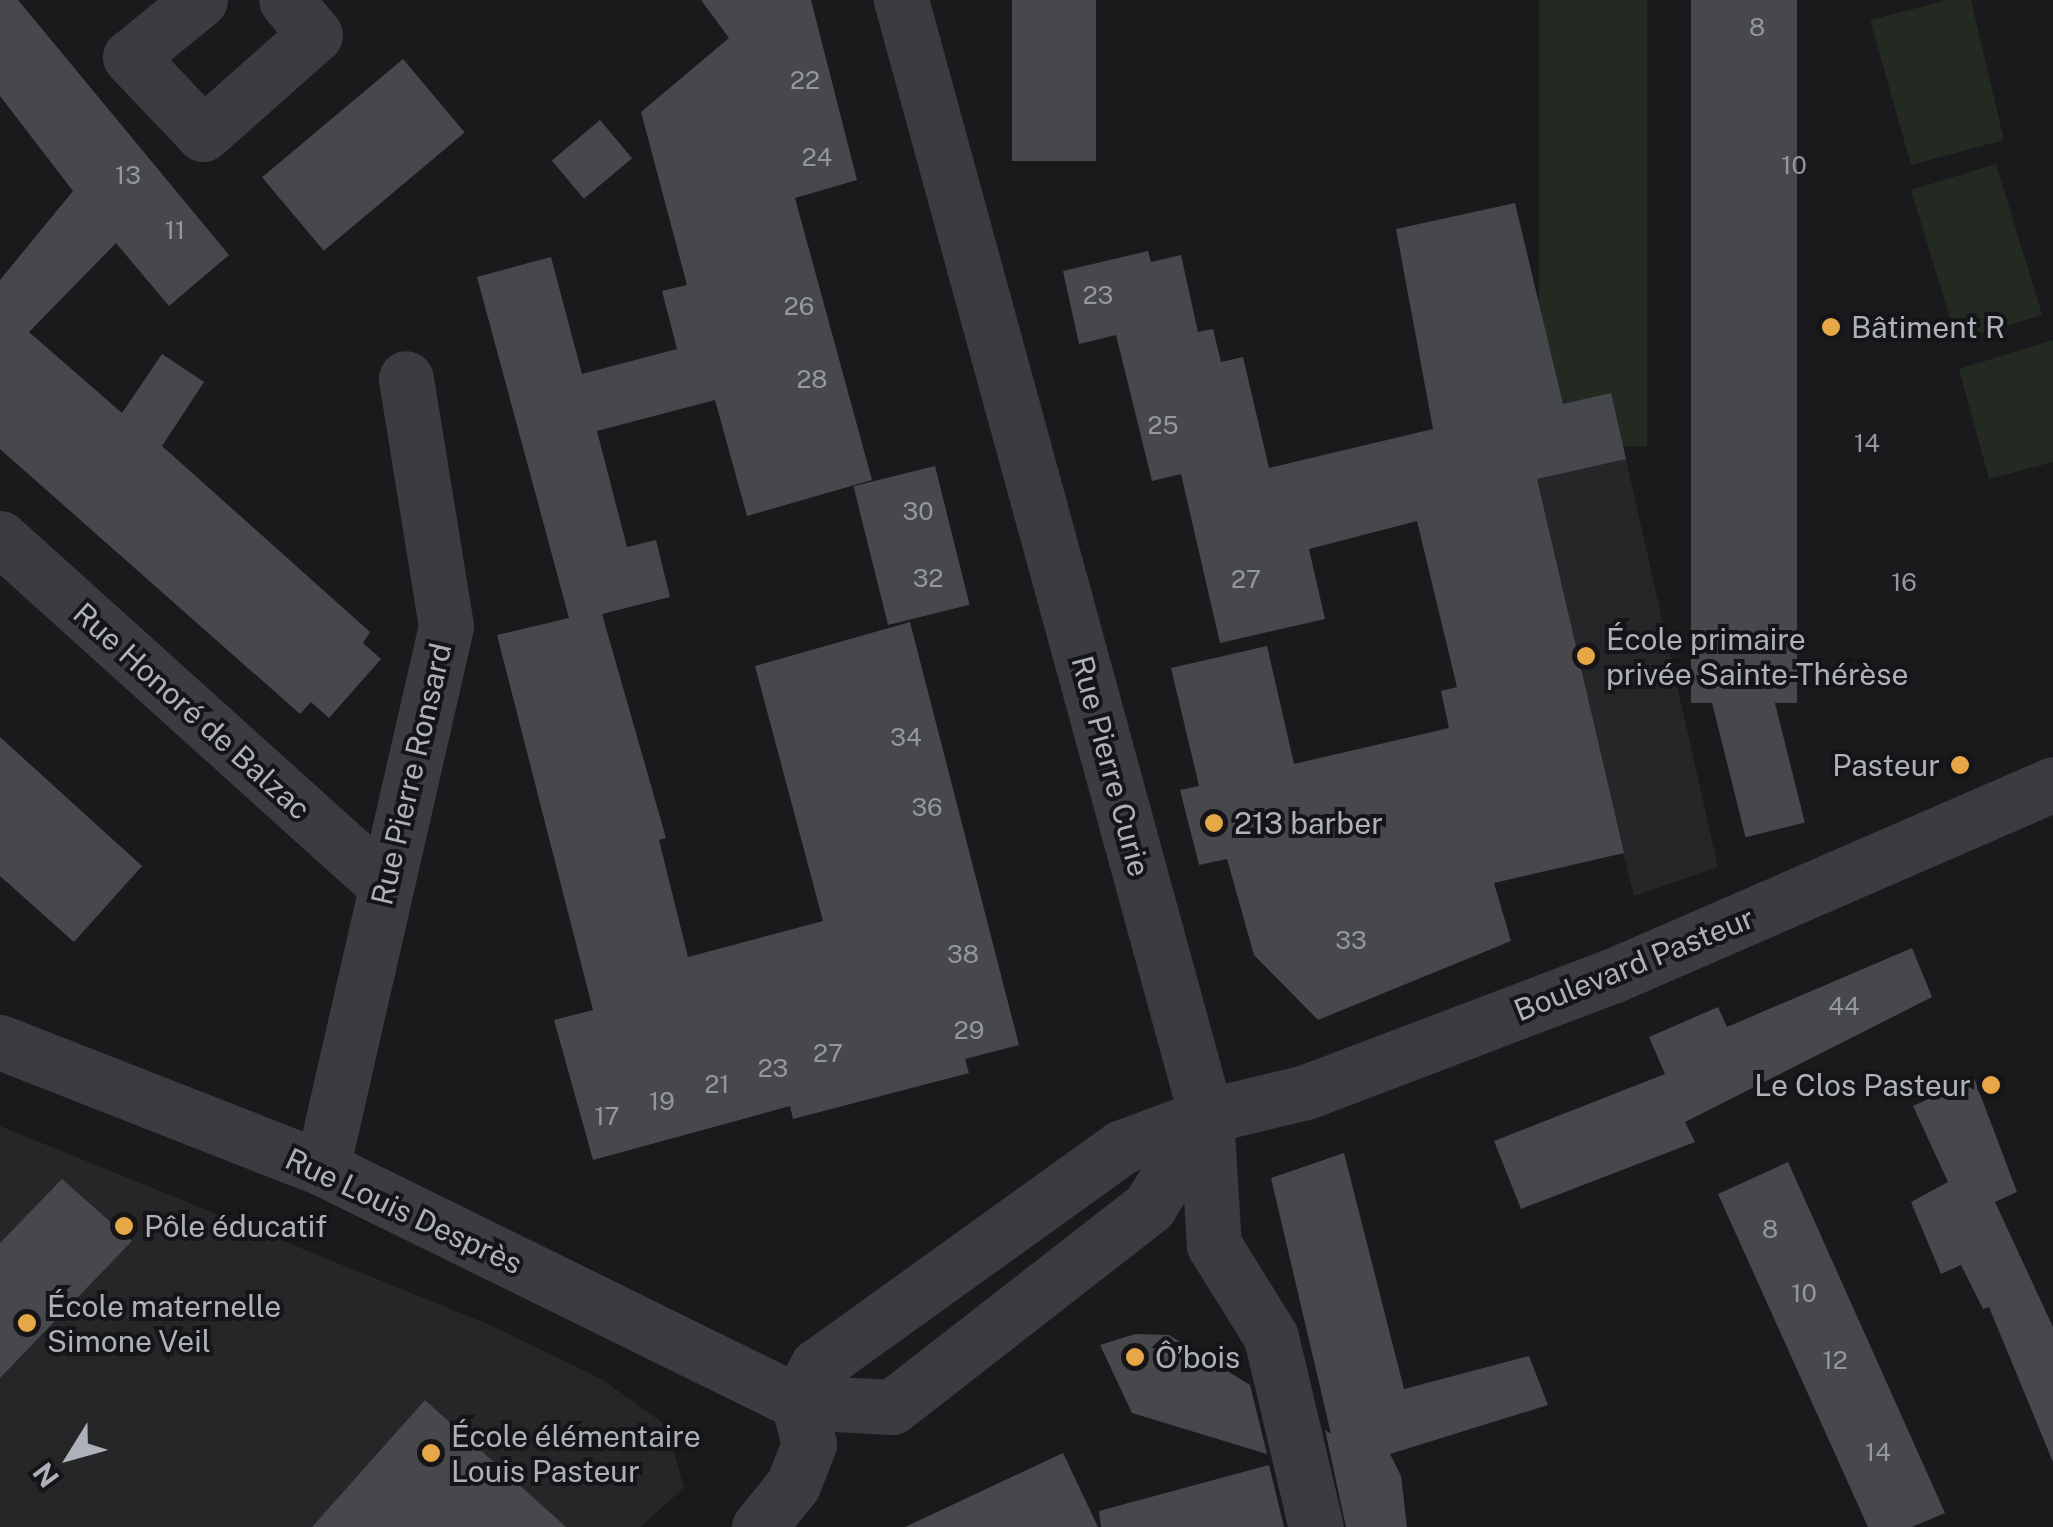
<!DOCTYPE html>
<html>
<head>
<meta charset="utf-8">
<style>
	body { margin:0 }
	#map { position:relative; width:2053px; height:1527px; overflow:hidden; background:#1a1a1c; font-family:"Public Sans",sans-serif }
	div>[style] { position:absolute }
	.built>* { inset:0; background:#262629 }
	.green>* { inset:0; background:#222a22; transform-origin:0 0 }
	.building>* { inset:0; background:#47484c; transform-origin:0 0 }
	.minor>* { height:55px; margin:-27.5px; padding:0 27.5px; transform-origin:27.5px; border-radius:27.5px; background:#3b3c40 }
	.dots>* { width:28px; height:28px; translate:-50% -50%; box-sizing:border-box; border:5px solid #151517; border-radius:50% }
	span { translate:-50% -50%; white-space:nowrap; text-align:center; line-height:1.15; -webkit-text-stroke:8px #151517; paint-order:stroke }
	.number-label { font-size:25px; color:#94989e }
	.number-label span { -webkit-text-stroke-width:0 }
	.poi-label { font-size:30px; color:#adb2ba }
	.left { translate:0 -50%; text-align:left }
	.right { translate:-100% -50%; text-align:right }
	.street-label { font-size:30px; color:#adb2ba }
	.north { position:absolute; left:20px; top:1407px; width:100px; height:100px; -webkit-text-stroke:8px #151517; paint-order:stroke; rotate:233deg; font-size:28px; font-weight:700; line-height:40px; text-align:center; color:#adb2ba }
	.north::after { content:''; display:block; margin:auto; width:35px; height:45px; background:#adb2ba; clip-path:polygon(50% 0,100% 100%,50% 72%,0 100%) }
</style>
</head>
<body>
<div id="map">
	<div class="built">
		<i style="clip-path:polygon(1611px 393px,1718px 867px,1634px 896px,1623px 853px,1552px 870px,1449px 430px)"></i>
		<i style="clip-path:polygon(0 1126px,495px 1327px,603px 1380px,667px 1426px,684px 1488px,640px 1527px,0 1527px)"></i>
	</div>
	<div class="green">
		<i style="left:1539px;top:0;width:108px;height:446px"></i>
		<i style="clip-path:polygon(1948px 0,1971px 0,2004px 140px,1911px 165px,1870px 20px)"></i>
		<i style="left:1996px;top:164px;width:158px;height:89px;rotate:73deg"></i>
		<i style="clip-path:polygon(2053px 340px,2053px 462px,1989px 479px,1959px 369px)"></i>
	</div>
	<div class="building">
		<i style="clip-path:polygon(0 0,18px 0,229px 255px,169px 306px,116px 243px,29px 332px,122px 413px,162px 354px,204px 382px,162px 446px,370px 632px,363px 643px,381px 659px,329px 718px,311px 702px,300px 714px,0 449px,0 280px,73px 191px,0 96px)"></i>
		<i style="clip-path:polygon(701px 0,811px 0,857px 180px,795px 198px,872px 480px,747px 516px,715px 400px,597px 431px,627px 547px,656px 540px,670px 597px,602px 614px,666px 838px,659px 840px,688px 957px,823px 921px,755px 666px,910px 622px,1019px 1045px,965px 1059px,969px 1073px,793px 1119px,790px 1106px,593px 1160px,554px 1020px,593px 1010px,497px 635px,569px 618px,477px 277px,551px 257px,582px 374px,677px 349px,662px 291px,687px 285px,641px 112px,729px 38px)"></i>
		<i style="left:1012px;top:0;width:84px;height:161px"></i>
		<i style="left:1691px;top:0;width:106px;height:703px"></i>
		<i style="left:403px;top:59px;width:96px;height:184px;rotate:50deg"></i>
		<i style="left:600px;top:120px;width:50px;height:63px;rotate:50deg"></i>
		<i style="clip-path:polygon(1515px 203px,1563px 404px,1611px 393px,1626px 459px,1537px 479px,1624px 853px,1494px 883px,1511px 941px,1318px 1020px,1254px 955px,1227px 859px,1199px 865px,1180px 790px,1199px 786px,1171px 668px,1267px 646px,1294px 764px,1449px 728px,1441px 691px,1457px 687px,1417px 521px,1309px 549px,1325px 619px,1220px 643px,1181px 474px,1152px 481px,1116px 335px,1079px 344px,1063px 271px,1148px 251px,1151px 262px,1181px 255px,1198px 332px,1213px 329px,1221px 362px,1243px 357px,1269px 468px,1433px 429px,1396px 229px)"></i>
		<i style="left:935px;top:466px;width:143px;height:84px;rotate:76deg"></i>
		<i style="left:1768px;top:675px;width:152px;height:61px;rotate:76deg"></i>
		<i style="clip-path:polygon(0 737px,142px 866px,74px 942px,0 876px)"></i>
		<i style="clip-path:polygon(1912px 948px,1932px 997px,1685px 1122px,1695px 1142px,1521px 1209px,1494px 1141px,1665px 1074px,1649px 1037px,1718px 1007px,1727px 1027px)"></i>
		<i style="clip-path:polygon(1974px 1078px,2017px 1192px,1995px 1202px,2053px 1327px,2053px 1462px,1989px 1307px,1983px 1309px,1961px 1265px,1941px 1274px,1911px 1202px,1948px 1182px,1913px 1106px)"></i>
		<i style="clip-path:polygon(1344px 1153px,1404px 1389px,1529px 1356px,1548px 1405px,1390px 1454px,1401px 1476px,1407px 1527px,1346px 1527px,1325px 1430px,1331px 1434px,1271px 1178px)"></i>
		<i style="clip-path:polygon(1788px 1162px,1945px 1513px,1912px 1527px,1868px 1527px,1718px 1194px)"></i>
		<i style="clip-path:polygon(62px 1179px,132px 1241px,0 1378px,0 1243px)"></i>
		<i style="clip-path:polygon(1135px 1334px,1169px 1335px,1250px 1385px,1267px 1454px,1132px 1413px,1100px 1345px)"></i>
		<i style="clip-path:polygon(425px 1400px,566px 1527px,312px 1527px)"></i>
		<i style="clip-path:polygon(1063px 1453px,1098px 1527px,905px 1527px)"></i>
		<i style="clip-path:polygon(1269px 1465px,1284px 1527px,1101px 1527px,1099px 1511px)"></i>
	</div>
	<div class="minor">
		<i style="left:200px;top:0;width:90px;rotate:140.8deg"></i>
		<i style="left:130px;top:57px;width:106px;rotate:46.5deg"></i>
		<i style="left:203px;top:134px;width:149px;rotate:-41.5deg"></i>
		<i style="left:315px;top:35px;width:45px;rotate:-129.6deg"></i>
		<i style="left:901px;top:0;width:1157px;rotate:74.71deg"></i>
		<i style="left:1206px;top:1116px;width:129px;rotate:86.5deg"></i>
		<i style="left:1214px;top:1245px;width:108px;rotate:58.2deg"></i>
		<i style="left:1271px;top:1337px;width:195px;rotate:76.7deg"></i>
		<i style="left:0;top:538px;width:517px;rotate:42.02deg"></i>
		<i style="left:0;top:1042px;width:346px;rotate:21.4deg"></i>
		<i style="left:322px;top:1168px;width:530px;rotate:26.18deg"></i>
		<i style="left:798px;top:1402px;width:94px;rotate:3deg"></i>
		<i style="left:892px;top:1407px;width:326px;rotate:-37.9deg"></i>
		<i style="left:1149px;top:1207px;width:107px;rotate:-57.9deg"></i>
		<i style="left:322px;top:1168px;width:556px;rotate:-77.11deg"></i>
		<i style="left:446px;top:626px;width:251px;rotate:-99.2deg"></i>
		<i style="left:759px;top:1527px;width:54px;rotate:-51deg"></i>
		<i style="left:793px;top:1485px;width:44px;rotate:-68.7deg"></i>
		<i style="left:809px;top:1444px;width:43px;rotate:-104.7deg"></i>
		<i style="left:798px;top:1402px;width:41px;rotate:-62.2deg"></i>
		<i style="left:817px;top:1366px;width:375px;rotate:-35.7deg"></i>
		<i style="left:1122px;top:1147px;width:90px;rotate:-20.3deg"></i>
		<i style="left:1206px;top:1116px;width:103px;rotate:-13.5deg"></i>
		<i style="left:1306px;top:1092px;width:327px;rotate:-20.8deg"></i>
		<i style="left:1612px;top:976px;width:481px;rotate:-23.5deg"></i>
	</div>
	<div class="dots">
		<i style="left:1831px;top:327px;background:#e6a747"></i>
		<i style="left:1586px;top:656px;background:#e6a747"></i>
		<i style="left:1960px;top:765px;background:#e6a747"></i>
		<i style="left:1214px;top:823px;background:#e6a747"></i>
		<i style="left:1991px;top:1085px;background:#e6a747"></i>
		<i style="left:124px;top:1226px;background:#e6a747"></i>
		<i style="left:27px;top:1323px;background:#e6a747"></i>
		<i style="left:1135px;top:1357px;background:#e6a747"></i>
		<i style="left:431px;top:1453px;background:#e6a747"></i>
	</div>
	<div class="number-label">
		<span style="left:1757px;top:27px">8</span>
		<span style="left:805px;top:80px">22</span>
		<span style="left:817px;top:157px">24</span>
		<span style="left:1794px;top:165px">10</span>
		<span style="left:128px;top:175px">13</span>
		<span style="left:175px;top:230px">11</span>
		<span style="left:1098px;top:295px">23</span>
		<span style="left:799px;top:306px">26</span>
		<span style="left:812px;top:379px">28</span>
		<span style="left:1163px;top:425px">25</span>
		<span style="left:1867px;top:443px">14</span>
		<span style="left:918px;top:511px">30</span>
		<span style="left:928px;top:578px">32</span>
		<span style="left:1246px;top:579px">27</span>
		<span style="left:1904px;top:582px">16</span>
		<span style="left:906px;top:737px">34</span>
		<span style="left:927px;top:807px">36</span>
		<span style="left:1351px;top:940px">33</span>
		<span style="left:963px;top:954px">38</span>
		<span style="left:1844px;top:1006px">44</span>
		<span style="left:969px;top:1030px">29</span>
		<span style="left:828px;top:1053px">27</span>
		<span style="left:773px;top:1068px">23</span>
		<span style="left:717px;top:1084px">21</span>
		<span style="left:662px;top:1101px">19</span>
		<span style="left:607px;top:1116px">17</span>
		<span style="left:1770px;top:1229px">8</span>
		<span style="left:1804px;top:1293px">10</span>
		<span style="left:1835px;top:1360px">12</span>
		<span style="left:1878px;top:1452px">14</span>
	</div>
	<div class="poi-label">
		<span class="left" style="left:1851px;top:327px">Bâtiment R</span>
		<span class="left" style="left:1606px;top:656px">École primaire<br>privée Sainte-Thérèse</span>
		<span class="right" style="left:1940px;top:765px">Pasteur</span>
		<span class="left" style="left:1234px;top:823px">213 barber</span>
		<span class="right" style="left:1971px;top:1085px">Le Clos Pasteur</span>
		<span class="left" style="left:144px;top:1226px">Pôle éducatif</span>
		<span class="left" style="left:47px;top:1323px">École maternelle<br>Simone Veil</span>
		<span class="left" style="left:1155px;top:1357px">Ô’bois</span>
		<span class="left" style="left:451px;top:1453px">École élémentaire<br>Louis Pasteur</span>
	</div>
	<div class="street-label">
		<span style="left:192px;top:711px;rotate:42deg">Rue Honoré de Balzac</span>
		<span style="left:1111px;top:766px;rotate:75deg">Rue Pierre Curie</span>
		<span style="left:411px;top:774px;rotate:-77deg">Rue Pierre Ronsard</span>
		<span style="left:1634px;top:964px;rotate:-22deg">Boulevard Pasteur</span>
		<span style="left:404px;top:1211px;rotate:25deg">Rue Louis Desprès</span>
	</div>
	<div class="north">N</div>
</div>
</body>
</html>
